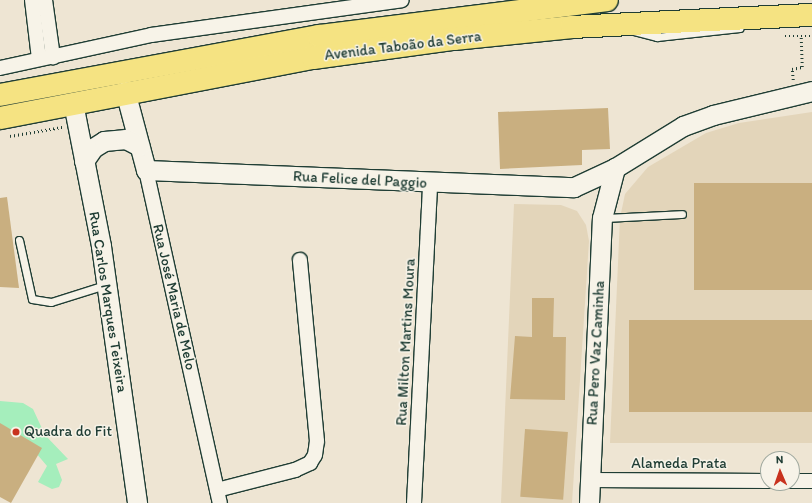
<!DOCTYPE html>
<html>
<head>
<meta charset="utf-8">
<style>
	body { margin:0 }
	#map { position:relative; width:812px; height:503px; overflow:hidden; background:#eee5d3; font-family:Itim,sans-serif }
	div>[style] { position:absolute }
	.built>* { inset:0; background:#e3d5ba }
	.green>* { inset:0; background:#a5eebc }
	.building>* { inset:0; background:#c9af80; transform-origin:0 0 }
	.path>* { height:2.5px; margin-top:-1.25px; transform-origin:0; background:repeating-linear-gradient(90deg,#1f3d34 0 1px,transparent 0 4px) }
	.roads { filter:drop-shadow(1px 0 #1f3d34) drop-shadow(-1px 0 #1f3d34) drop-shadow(0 1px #1f3d34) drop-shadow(0 -1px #1f3d34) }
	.lane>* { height:7px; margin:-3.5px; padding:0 3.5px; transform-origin:3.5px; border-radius:3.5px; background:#f7f3e8 }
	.street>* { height:14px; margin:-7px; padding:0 7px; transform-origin:7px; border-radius:7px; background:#f7f3e8 }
	.secondary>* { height:19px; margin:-9.5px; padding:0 9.5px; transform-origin:9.5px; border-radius:9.5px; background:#f7f3e8 }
	.highway>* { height:22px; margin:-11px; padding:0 11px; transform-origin:11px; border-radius:11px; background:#f5e382 }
	.dots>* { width:11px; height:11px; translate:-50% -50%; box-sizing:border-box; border:2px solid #f7f3e8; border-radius:50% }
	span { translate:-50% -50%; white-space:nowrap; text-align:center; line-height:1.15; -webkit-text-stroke:3px #f7f3e8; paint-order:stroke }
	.street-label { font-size:15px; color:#1f3d34 }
	.poi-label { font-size:15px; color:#1f3d34 }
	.left { translate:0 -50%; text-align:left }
	.north { position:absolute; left:760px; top:451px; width:40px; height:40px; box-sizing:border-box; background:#f7f3e8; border:1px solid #a1aaa0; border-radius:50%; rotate:358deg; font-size:11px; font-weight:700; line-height:16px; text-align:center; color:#1f3d34 }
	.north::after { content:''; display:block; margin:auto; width:14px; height:18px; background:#c8321e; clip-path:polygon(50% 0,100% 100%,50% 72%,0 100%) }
</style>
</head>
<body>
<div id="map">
	<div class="built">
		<i style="clip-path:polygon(812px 112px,812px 443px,610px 443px,620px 218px,625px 194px,648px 167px,706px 133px,739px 123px)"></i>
		<i style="clip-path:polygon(514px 204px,561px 205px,577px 211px,586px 225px,589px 241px,572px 503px,501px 503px)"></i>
	</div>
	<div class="green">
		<i style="clip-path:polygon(0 401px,23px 403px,33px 409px,45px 435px,68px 459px,56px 464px,62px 480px,59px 487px,52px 489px,38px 482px,47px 466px,36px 453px,0 432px)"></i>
	</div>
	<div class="building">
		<i style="clip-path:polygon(608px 108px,610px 149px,582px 150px,582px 165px,500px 169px,498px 112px)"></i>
		<i style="left:812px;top:183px;width:107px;height:118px;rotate:90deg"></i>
		<i style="clip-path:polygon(7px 197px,19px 288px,0 287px,0 198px)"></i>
		<i style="clip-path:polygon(532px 298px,554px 298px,553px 337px,566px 337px,565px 400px,510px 399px,515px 336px,532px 337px)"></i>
		<i style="left:629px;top:320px;width:183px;height:92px"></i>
		<i style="clip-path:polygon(0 423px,42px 448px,11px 503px,0 497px)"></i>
		<i style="left:525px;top:429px;width:43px;height:68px;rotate:4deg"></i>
	</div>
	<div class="path">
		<i style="left:785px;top:36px;width:27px"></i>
		<i style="left:793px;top:80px;width:11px;rotate:-95deg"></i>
		<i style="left:792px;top:69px;width:10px;rotate:-11deg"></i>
		<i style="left:802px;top:67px;width:31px;rotate:-92deg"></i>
		<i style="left:10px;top:136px;width:53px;rotate:-9.8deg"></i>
	</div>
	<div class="roads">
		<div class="lane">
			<i style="left:634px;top:31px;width:24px;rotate:15deg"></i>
			<i style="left:657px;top:37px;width:83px;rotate:-6.2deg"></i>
			<i style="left:604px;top:218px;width:78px;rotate:-2.9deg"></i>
			<i style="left:19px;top:240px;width:60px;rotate:77.6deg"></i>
			<i style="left:32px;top:299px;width:19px;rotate:9deg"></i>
			<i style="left:51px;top:302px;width:57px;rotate:-17.5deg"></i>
		</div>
		<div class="street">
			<i style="left:32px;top:0;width:59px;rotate:83.2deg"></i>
			<i style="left:45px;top:0;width:58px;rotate:82deg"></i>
			<i style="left:0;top:68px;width:155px;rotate:-12.3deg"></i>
			<i style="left:151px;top:35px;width:253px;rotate:-7.9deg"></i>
			<i style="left:146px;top:170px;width:341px;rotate:77.5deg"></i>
			<i style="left:590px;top:480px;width:178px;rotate:0.3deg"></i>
			<i style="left:792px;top:481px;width:20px"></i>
			<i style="left:217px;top:490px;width:81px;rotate:-14.4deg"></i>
			<i style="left:295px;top:470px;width:17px;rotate:-25deg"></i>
			<i style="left:310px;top:463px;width:9px;rotate:-58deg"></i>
			<i style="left:315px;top:455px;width:14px;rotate:-82deg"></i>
			<i style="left:317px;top:441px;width:182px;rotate:-95.4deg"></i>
			<i style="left:414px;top:503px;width:320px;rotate:-87.1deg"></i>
		</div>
		<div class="secondary">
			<i style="left:125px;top:91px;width:82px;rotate:75.1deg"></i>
			<i style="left:146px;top:170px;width:428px;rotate:2.3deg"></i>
			<i style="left:574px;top:187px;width:45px;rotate:-24.9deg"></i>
			<i style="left:615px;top:168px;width:80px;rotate:-31.7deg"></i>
			<i style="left:683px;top:126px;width:32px;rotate:-20deg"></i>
			<i style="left:713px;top:115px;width:102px;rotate:-13.6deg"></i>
			<i style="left:73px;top:103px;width:146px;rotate:78.9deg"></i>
			<i style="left:101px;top:246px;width:260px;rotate:82deg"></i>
			<i style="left:84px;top:161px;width:16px;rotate:-55deg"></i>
			<i style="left:93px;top:148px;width:13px;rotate:-32deg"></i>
			<i style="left:104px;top:141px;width:22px;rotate:-5deg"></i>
			<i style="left:126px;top:139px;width:15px;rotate:28deg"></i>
			<i style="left:589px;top:503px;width:285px;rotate:-87.4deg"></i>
			<i style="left:602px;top:218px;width:52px;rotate:-75.4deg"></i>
		</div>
		<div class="highway">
			<i style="left:0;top:95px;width:324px;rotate:-10.5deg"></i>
			<i style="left:319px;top:36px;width:290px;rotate:-7.1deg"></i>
			<i style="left:0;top:118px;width:319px;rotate:-10.9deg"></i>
			<i style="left:313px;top:58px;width:142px;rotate:-7.7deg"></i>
			<i style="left:454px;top:39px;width:119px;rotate:-5.8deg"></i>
			<i style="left:572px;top:27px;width:240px;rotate:-2.9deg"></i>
		</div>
	</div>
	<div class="dots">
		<i style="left:16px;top:432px;background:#c8321e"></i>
	</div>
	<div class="street-label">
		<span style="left:403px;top:46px;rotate:-7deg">Avenida Taboão da Serra</span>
		<span style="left:360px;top:180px;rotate:3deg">Rua Felice del Paggio</span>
		<span style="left:174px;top:297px;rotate:77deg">Rua José Maria de Melo</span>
		<span style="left:108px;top:302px;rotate:81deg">Rua Carlos Marques Teixeira</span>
		<span style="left:406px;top:342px;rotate:-87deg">Rua Milton Martins Moura</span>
		<span style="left:596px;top:353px;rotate:-87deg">Rua Pero Vaz Caminha</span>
		<span style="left:679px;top:464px">Alameda Prata</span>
	</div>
	<div class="poi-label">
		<span class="left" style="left:24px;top:432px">Quadra do Fit</span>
	</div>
	<div class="north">N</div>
</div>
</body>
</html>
